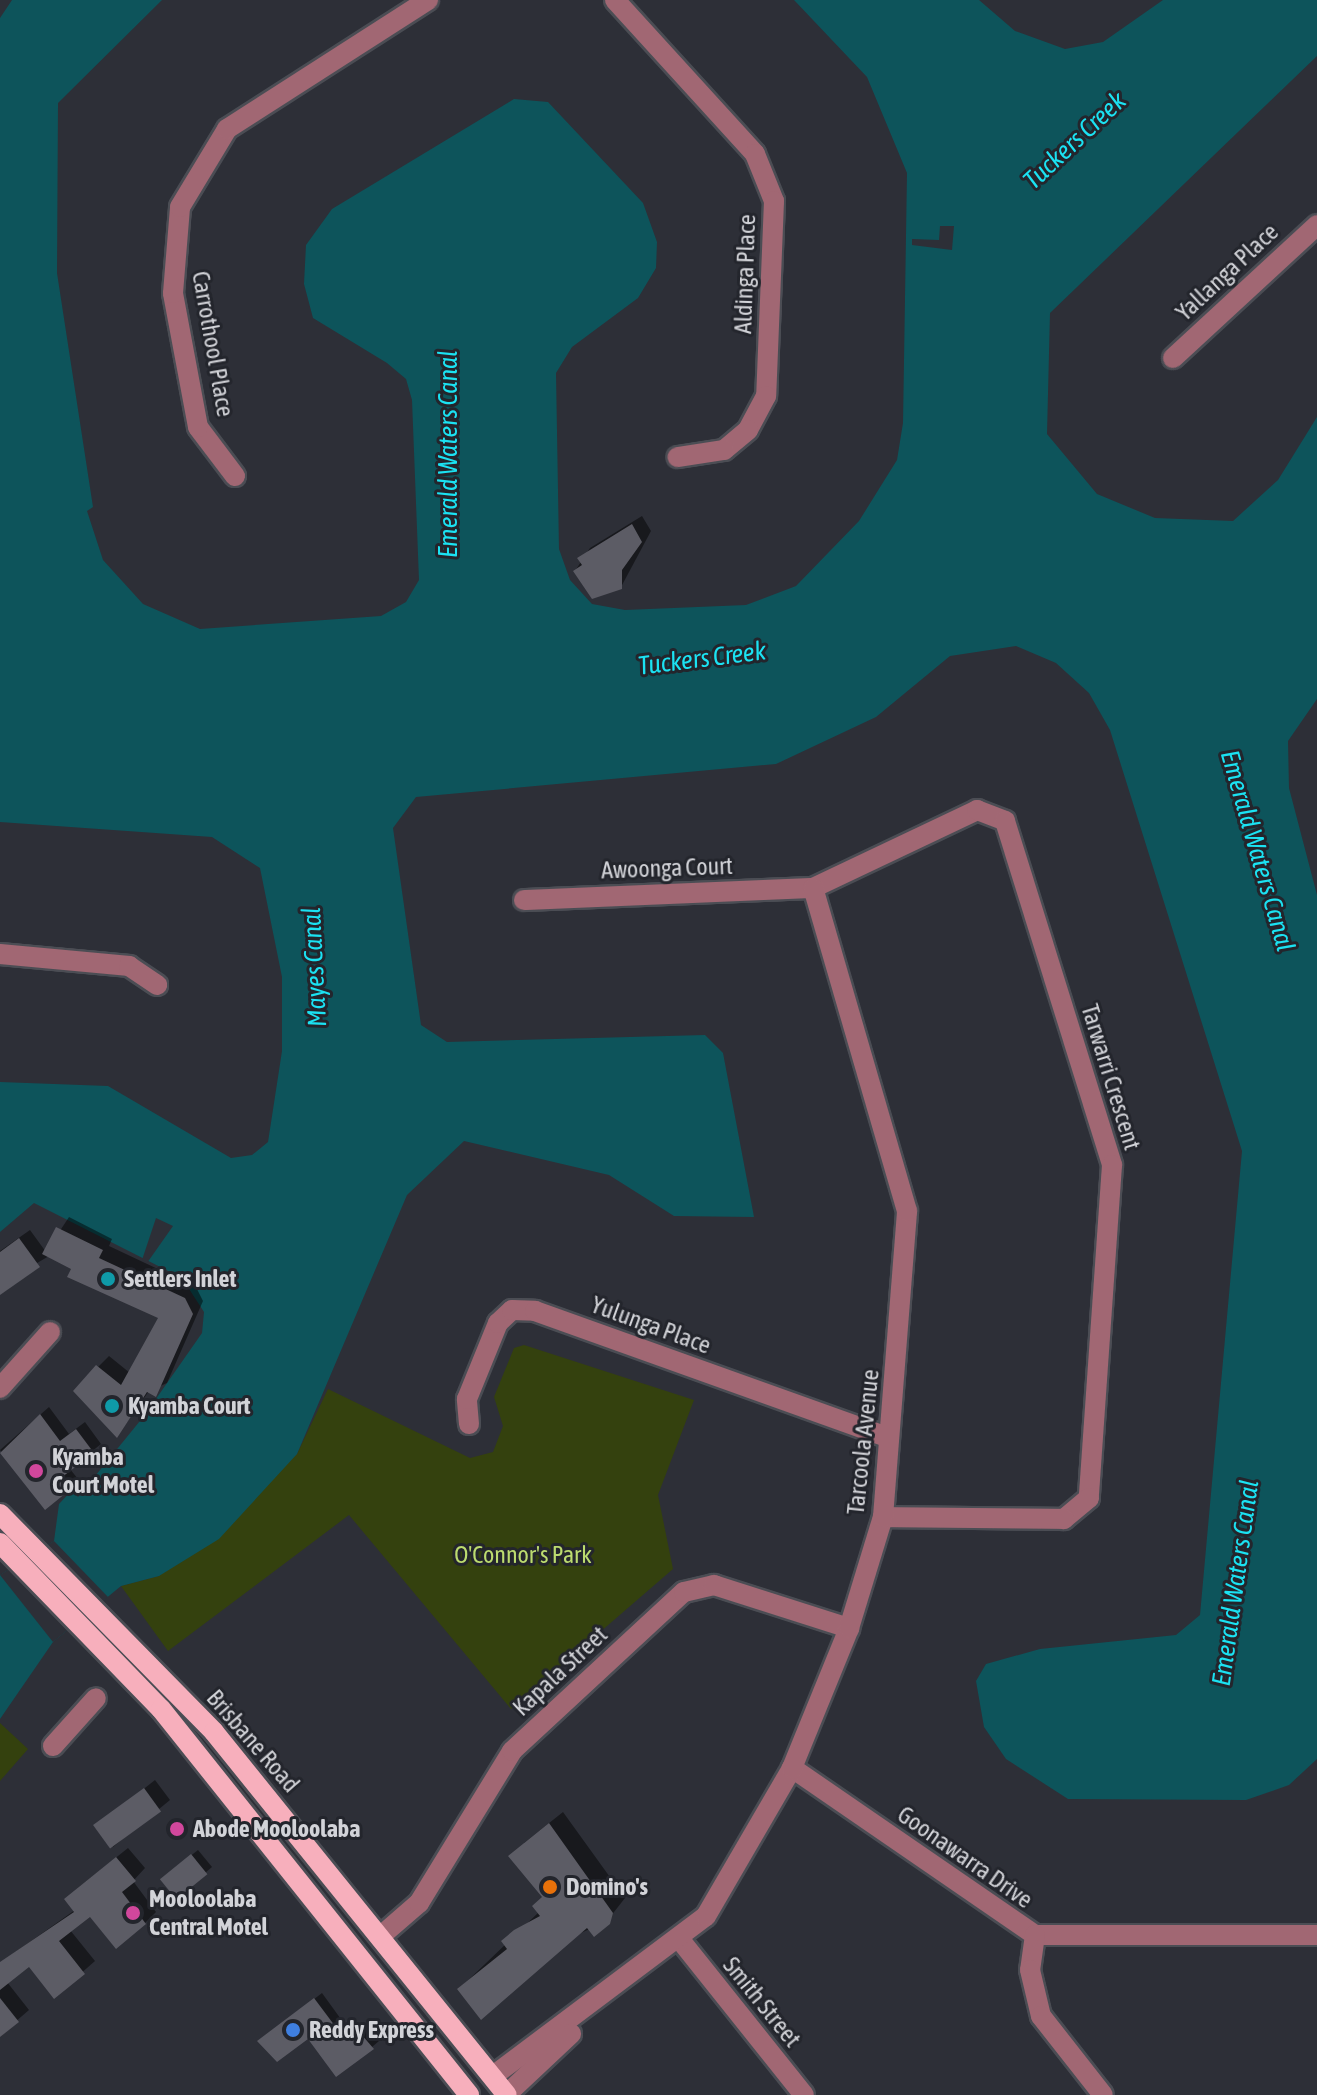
<!DOCTYPE html>
<html>
<head>
<meta charset="utf-8">
<style>
	body { margin:0 }
	#map { position:relative; width:1317px; height:2095px; overflow:hidden; background:#2d2f37; font-family:"Asap Condensed",sans-serif }
	div>[style] { position:absolute }
	.green>* { inset:0; background:#34410e }
	.water>* { inset:0; background:#0d545b }
	.pier>* { inset:0; background:#2d2f37 }
	.shadow>* { inset:0; background:#0007 }
	.building>* { inset:0; background:#5c5c65; transform-origin:0 0 }
	.roads { filter:drop-shadow(2px 0 #4b4d54) drop-shadow(-2px 0 #4b4d54) drop-shadow(0 2px #4b4d54) drop-shadow(0 -2px #4b4d54) }
	.minor>* { height:20px; margin:-10px; padding:0 10px; transform-origin:10px; border-radius:10px; background:#a16773 }
	.major>* { height:20px; margin:-10px; padding:0 10px; transform-origin:10px; border-radius:10px; background:#f7afbc }
	.dots>* { width:22px; height:22px; translate:-50% -50%; box-sizing:border-box; border:4px solid #23252c; border-radius:50% }
	span { translate:-50% -50%; white-space:nowrap; text-align:center; line-height:1.15; -webkit-text-stroke:6px #23252c; paint-order:stroke }
	.street-label { font-size:24px; color:#d2d3d8 }
	.poi-label { font-size:24px; color:#d2d3d8; font-weight:700 }
	.left { translate:0 -50%; text-align:left }
	.park-label { font-size:24px; color:#bcdb6f }
	.water-label { font-size:26px; color:#1be2f2; font-style:italic }
</style>
</head>
<body>
<div id="map">
	<div class="green">
		<i style="clip-path:polygon(524px 1345px,694px 1400px,658px 1495px,673px 1569px,511px 1709px,349px 1515px,168px 1651px,121px 1586px,159px 1576px,297px 1454px,328px 1389px,470px 1458px,493px 1452px,503px 1426px,494px 1397px,514px 1348px)"></i>
		<i style="clip-path:polygon(0 1723px,28px 1749px,0 1781px)"></i>
	</div>
	<div class="water">
		<i style="clip-path:polygon(12px 0,162px 0,58px 103px,57px 273px,93px 507px,87px 511px,103px 560px,143px 604px,200px 629px,381px 616px,406px 602px,419px 580px,412px 400px,406px 379px,387px 363px,313px 318px,304px 284px,306px 245px,332px 209px,514px 99px,548px 102px,643px 203px,657px 242px,656px 268px,638px 298px,572px 347px,556px 373px,559px 549px,570px 580px,592px 604px,625px 610px,746px 605px,796px 586px,859px 521px,897px 460px,903px 423px,907px 173px,867px 77px,794px 0,979px 0,1015px 31px,1065px 49px,1103px 42px,1163px 0,1317px 0,1317px 56px,1050px 313px,1047px 434px,1097px 494px,1155px 518px,1233px 521px,1278px 480px,1317px 417px,1317px 699px,1288px 741px,1289px 788px,1317px 895px,1317px 1759px,1289px 1785px,1246px 1800px,1068px 1799px,1006px 1759px,984px 1727px,976px 1681px,986px 1664px,1040px 1649px,1176px 1635px,1200px 1615px,1242px 1151px,1110px 730px,1089px 693px,1056px 663px,1016px 646px,950px 656px,876px 717px,776px 764px,416px 797px,393px 828px,421px 1025px,447px 1042px,705px 1035px,723px 1053px,754px 1217px,674px 1216px,609px 1175px,464px 1141px,407px 1195px,297px 1454px,219px 1539px,159px 1576px,121px 1586px,53px 1642px,0 1719px,0 1575px,54px 1541px,59px 1504px,72px 1490px,78px 1497px,144px 1416px,202px 1333px,204px 1312px,182px 1278px,34px 1203px,0 1232px,0 1082px,108px 1086px,231px 1158px,252px 1155px,268px 1142px,282px 1051px,282px 977px,260px 868px,212px 837px,0 822px,0 18px)"></i>
	</div>
	<div class="pier">
		<i style="clip-path:polygon(940px 226px,954px 226px,952px 250px,912px 245px,912px 239px,939px 240px)"></i>
		<i style="clip-path:polygon(156px 1218px,173px 1226px,147px 1263px,142px 1260px)"></i>
		<i style="clip-path:polygon(54px 1541px,108px 1597px,53px 1642px,0 1575px)"></i>
	</div>
	<div class="shadow">
		<i style="clip-path:polygon(642px 516px,651px 531px,621px 587px,575px 571px,590px 548px)"></i>
		<i style="clip-path:polygon(69px 1217px,112px 1239px,109px 1246px,196px 1287px,203px 1301px,167px 1383px,149px 1391px,117px 1436px,98px 1367px,109px 1356px,130px 1373px,161px 1317px,49px 1256px,0 1285px,0 1251px,30px 1230px,46px 1252px)"></i>
		<i style="clip-path:polygon(49px 1407px,69px 1434px,85px 1422px,101px 1444px,70px 1469px,78px 1479px,46px 1507px,0 1450px)"></i>
		<i style="clip-path:polygon(155px 1780px,170px 1800px,113px 1847px,107px 1818px)"></i>
		<i style="clip-path:polygon(563px 1812px,625px 1898px,607px 1921px,459px 1989px,539px 1912px,545px 1896px,524px 1843px)"></i>
		<i style="clip-path:polygon(128px 1848px,145px 1868px,133px 1881px,156px 1912px,145px 1923px,90px 1914px,70px 1930px,95px 1961px,55px 1996px,29px 1965px,7px 1982px,29px 2010px,0 2035px,0 1963px,75px 1910px,78px 1888px)"></i>
		<i style="clip-path:polygon(198px 1850px,212px 1867px,205px 1873px,169px 1873px)"></i>
		<i style="clip-path:polygon(322px 1993px,351px 2033px,363px 2022px,379px 2041px,372px 2047px,308px 2036px,260px 2041px)"></i>
	</div>
	<div class="building">
		<i style="clip-path:polygon(632px 524px,642px 542px,622px 570px,622px 589px,592px 599px,573px 571px,582px 565px,577px 558px)"></i>
		<i style="clip-path:polygon(56px 1227px,103px 1250px,99px 1258px,185px 1298px,193px 1314px,156px 1397px,147px 1392px,117px 1438px,73px 1391px,96px 1365px,121px 1385px,158px 1318px,67px 1277px,71px 1269px,42px 1254px)"></i>
		<i style="clip-path:polygon(19px 1238px,40px 1267px,0 1295px,0 1252px)"></i>
		<i style="clip-path:polygon(40px 1414px,60px 1441px,76px 1429px,94px 1453px,62px 1477px,71px 1489px,45px 1510px,0 1453px)"></i>
		<i style="left:144px;top:1788px;width:29px;height:63px;rotate:54deg"></i>
		<i style="clip-path:polygon(549px 1823px,613px 1913px,610px 1924px,594px 1937px,587px 1928px,481px 2020px,457px 1989px,507px 1949px,501px 1941px,514px 1930px,540px 1916px,532px 1906px,542px 1897px,508px 1856px)"></i>
		<i style="left:191px;top:1854px;width:26px;height:40px;rotate:51deg"></i>
		<i style="clip-path:polygon(116px 1857px,136px 1881px,122px 1892px,146px 1924px,116px 1949px,90px 1917px,59px 1941px,85px 1974px,54px 1999px,29px 1967px,0 1990px,0 1962px,74px 1912px,64px 1899px)"></i>
		<i style="clip-path:polygon(0 1998px,19px 2022px,0 2037px)"></i>
		<i style="clip-path:polygon(314px 1998px,344px 2038px,355px 2027px,374px 2049px,336px 2077px,308px 2039px,277px 2062px,257px 2041px)"></i>
	</div>
	<div class="roads">
		<div class="minor">
			<i style="left:615px;top:0;width:208px;rotate:47.7deg"></i>
			<i style="left:755px;top:154px;width:51px;rotate:68deg"></i>
			<i style="left:774px;top:201px;width:195px;rotate:92.3deg"></i>
			<i style="left:766px;top:396px;width:38px;rotate:118deg"></i>
			<i style="left:748px;top:430px;width:31px;rotate:140deg"></i>
			<i style="left:724px;top:450px;width:47px;rotate:171.3deg"></i>
			<i style="left:1173px;top:358px;width:196px;rotate:-42.7deg"></i>
			<i style="left:235px;top:476px;width:61px;rotate:-127.1deg"></i>
			<i style="left:198px;top:427px;width:136px;rotate:-100.6deg"></i>
			<i style="left:173px;top:293px;width:86px;rotate:-85.3deg"></i>
			<i style="left:180px;top:207px;width:91px;rotate:-58.9deg"></i>
			<i style="left:227px;top:129px;width:239px;rotate:-32.7deg"></i>
			<i style="left:524px;top:900px;width:289px;rotate:-2.4deg"></i>
			<i style="left:813px;top:888px;width:182px;rotate:-25.4deg"></i>
			<i style="left:977px;top:810px;width:30px;rotate:21deg"></i>
			<i style="left:1005px;top:821px;width:360px;rotate:72.7deg"></i>
			<i style="left:1112px;top:1165px;width:334px;rotate:94deg"></i>
			<i style="left:1089px;top:1498px;width:33px;rotate:140deg"></i>
			<i style="left:1064px;top:1519px;width:181px;rotate:-179.4deg"></i>
			<i style="left:0;top:954px;width:130px;rotate:5.3deg"></i>
			<i style="left:129px;top:966px;width:34px;rotate:34deg"></i>
			<i style="left:0;top:1388px;width:75px;rotate:-48.2deg"></i>
			<i style="left:469px;top:1424px;width:25px;rotate:-95deg"></i>
			<i style="left:467px;top:1399px;width:82px;rotate:-67.8deg"></i>
			<i style="left:498px;top:1323px;width:19px;rotate:-43deg"></i>
			<i style="left:512px;top:1310px;width:23px;rotate:2deg"></i>
			<i style="left:535px;top:1311px;width:376px;rotate:19.7deg"></i>
			<i style="left:53px;top:1746px;width:64px;rotate:-48.1deg"></i>
			<i style="left:792px;top:1768px;width:295px;rotate:34.5deg"></i>
			<i style="left:1035px;top:1935px;width:282px"></i>
			<i style="left:382px;top:1935px;width:49px;rotate:-40.9deg"></i>
			<i style="left:419px;top:1903px;width:178px;rotate:-58.5deg"></i>
			<i style="left:512px;top:1751px;width:234px;rotate:-42.8deg"></i>
			<i style="left:684px;top:1592px;width:31px;rotate:-13deg"></i>
			<i style="left:714px;top:1585px;width:142px;rotate:17.7deg"></i>
			<i style="left:1035px;top:1935px;width:35px;rotate:98deg"></i>
			<i style="left:1030px;top:1970px;width:47px;rotate:76.6deg"></i>
			<i style="left:1041px;top:2016px;width:100px;rotate:51.9deg"></i>
			<i style="left:681px;top:1941px;width:197px;rotate:51.4deg"></i>
			<i style="left:493px;top:2076px;width:266px;rotate:-36.9deg"></i>
			<i style="left:706px;top:1916px;width:171px;rotate:-59.8deg"></i>
			<i style="left:792px;top:1768px;width:151px;rotate:-67.8deg"></i>
			<i style="left:849px;top:1628px;width:116px;rotate:-73deg"></i>
			<i style="left:883px;top:1517px;width:307px;rotate:-85.5deg"></i>
			<i style="left:907px;top:1211px;width:336px;rotate:-106.2deg"></i>
			<i style="left:507px;top:2094px;width:88px;rotate:-43.2deg"></i>
		</div>
		<div class="major">
			<i style="left:0;top:1514px;width:305px;rotate:45.5deg"></i>
			<i style="left:214px;top:1732px;width:466px;rotate:51.1deg"></i>
			<i style="left:0;top:1543px;width:231px;rotate:45.9deg"></i>
			<i style="left:161px;top:1709px;width:494px;rotate:51.4deg"></i>
		</div>
	</div>
	<div class="dots">
		<i style="left:108px;top:1279px;background:#0f9aa8"></i>
		<i style="left:112px;top:1406px;background:#0f9aa8"></i>
		<i style="left:36px;top:1471px;background:#d1479c"></i>
		<i style="left:177px;top:1829px;background:#d1479c"></i>
		<i style="left:550px;top:1887px;background:#e8710a"></i>
		<i style="left:133px;top:1913px;background:#d1479c"></i>
		<i style="left:293px;top:2030px;background:#3f7fe0"></i>
	</div>
	<div class="street-label">
		<span style="left:1227px;top:272px;rotate:-43deg">Yallanga Place</span>
		<span style="left:745px;top:274px;rotate:-88deg">Aldinga Place</span>
		<span style="left:213px;top:344px;rotate:80deg">Carrothool Place</span>
		<span style="left:667px;top:868px;rotate:-2deg">Awoonga Court</span>
		<span style="left:1111px;top:1077px;rotate:73deg">Tarwarri Crescent</span>
		<span style="left:651px;top:1325px;rotate:20deg">Yulunga Place</span>
		<span style="left:863px;top:1442px;rotate:-84deg">Tarcoola Avenue</span>
		<span style="left:560px;top:1671px;rotate:-43deg">Kapala Street</span>
		<span style="left:253px;top:1741px;rotate:49deg">Brisbane Road</span>
		<span style="left:965px;top:1857px;rotate:35deg">Goonawarra Drive</span>
		<span style="left:762px;top:2002px;rotate:51deg">Smith Street</span>
	</div>
	<div class="poi-label">
		<span class="left" style="left:124px;top:1279px">Settlers Inlet</span>
		<span class="left" style="left:128px;top:1406px">Kyamba Court</span>
		<span class="left" style="left:52px;top:1471px">Kyamba<br>Court Motel</span>
		<span class="left" style="left:193px;top:1829px">Abode Mooloolaba</span>
		<span class="left" style="left:566px;top:1887px">Domino's</span>
		<span class="left" style="left:149px;top:1913px">Mooloolaba<br>Central Motel</span>
		<span class="left" style="left:309px;top:2030px">Reddy Express</span>
	</div>
	<div class="park-label">
		<span style="left:523px;top:1555px">O'Connor's Park</span>
	</div>
	<div class="water-label">
		<span style="left:1075px;top:141px;rotate:-43deg">Tuckers Creek</span>
		<span style="left:449px;top:454px;rotate:-90deg">Emerald Waters Canal</span>
		<span style="left:702px;top:659px;rotate:-7deg">Tuckers Creek</span>
		<span style="left:1257px;top:851px;rotate:74deg">Emerald Waters Canal</span>
		<span style="left:315px;top:967px;rotate:-93deg">Mayes Canal</span>
		<span style="left:1236px;top:1583px;rotate:-82deg">Emerald Waters Canal</span>
	</div>
</div>
</body>
</html>
